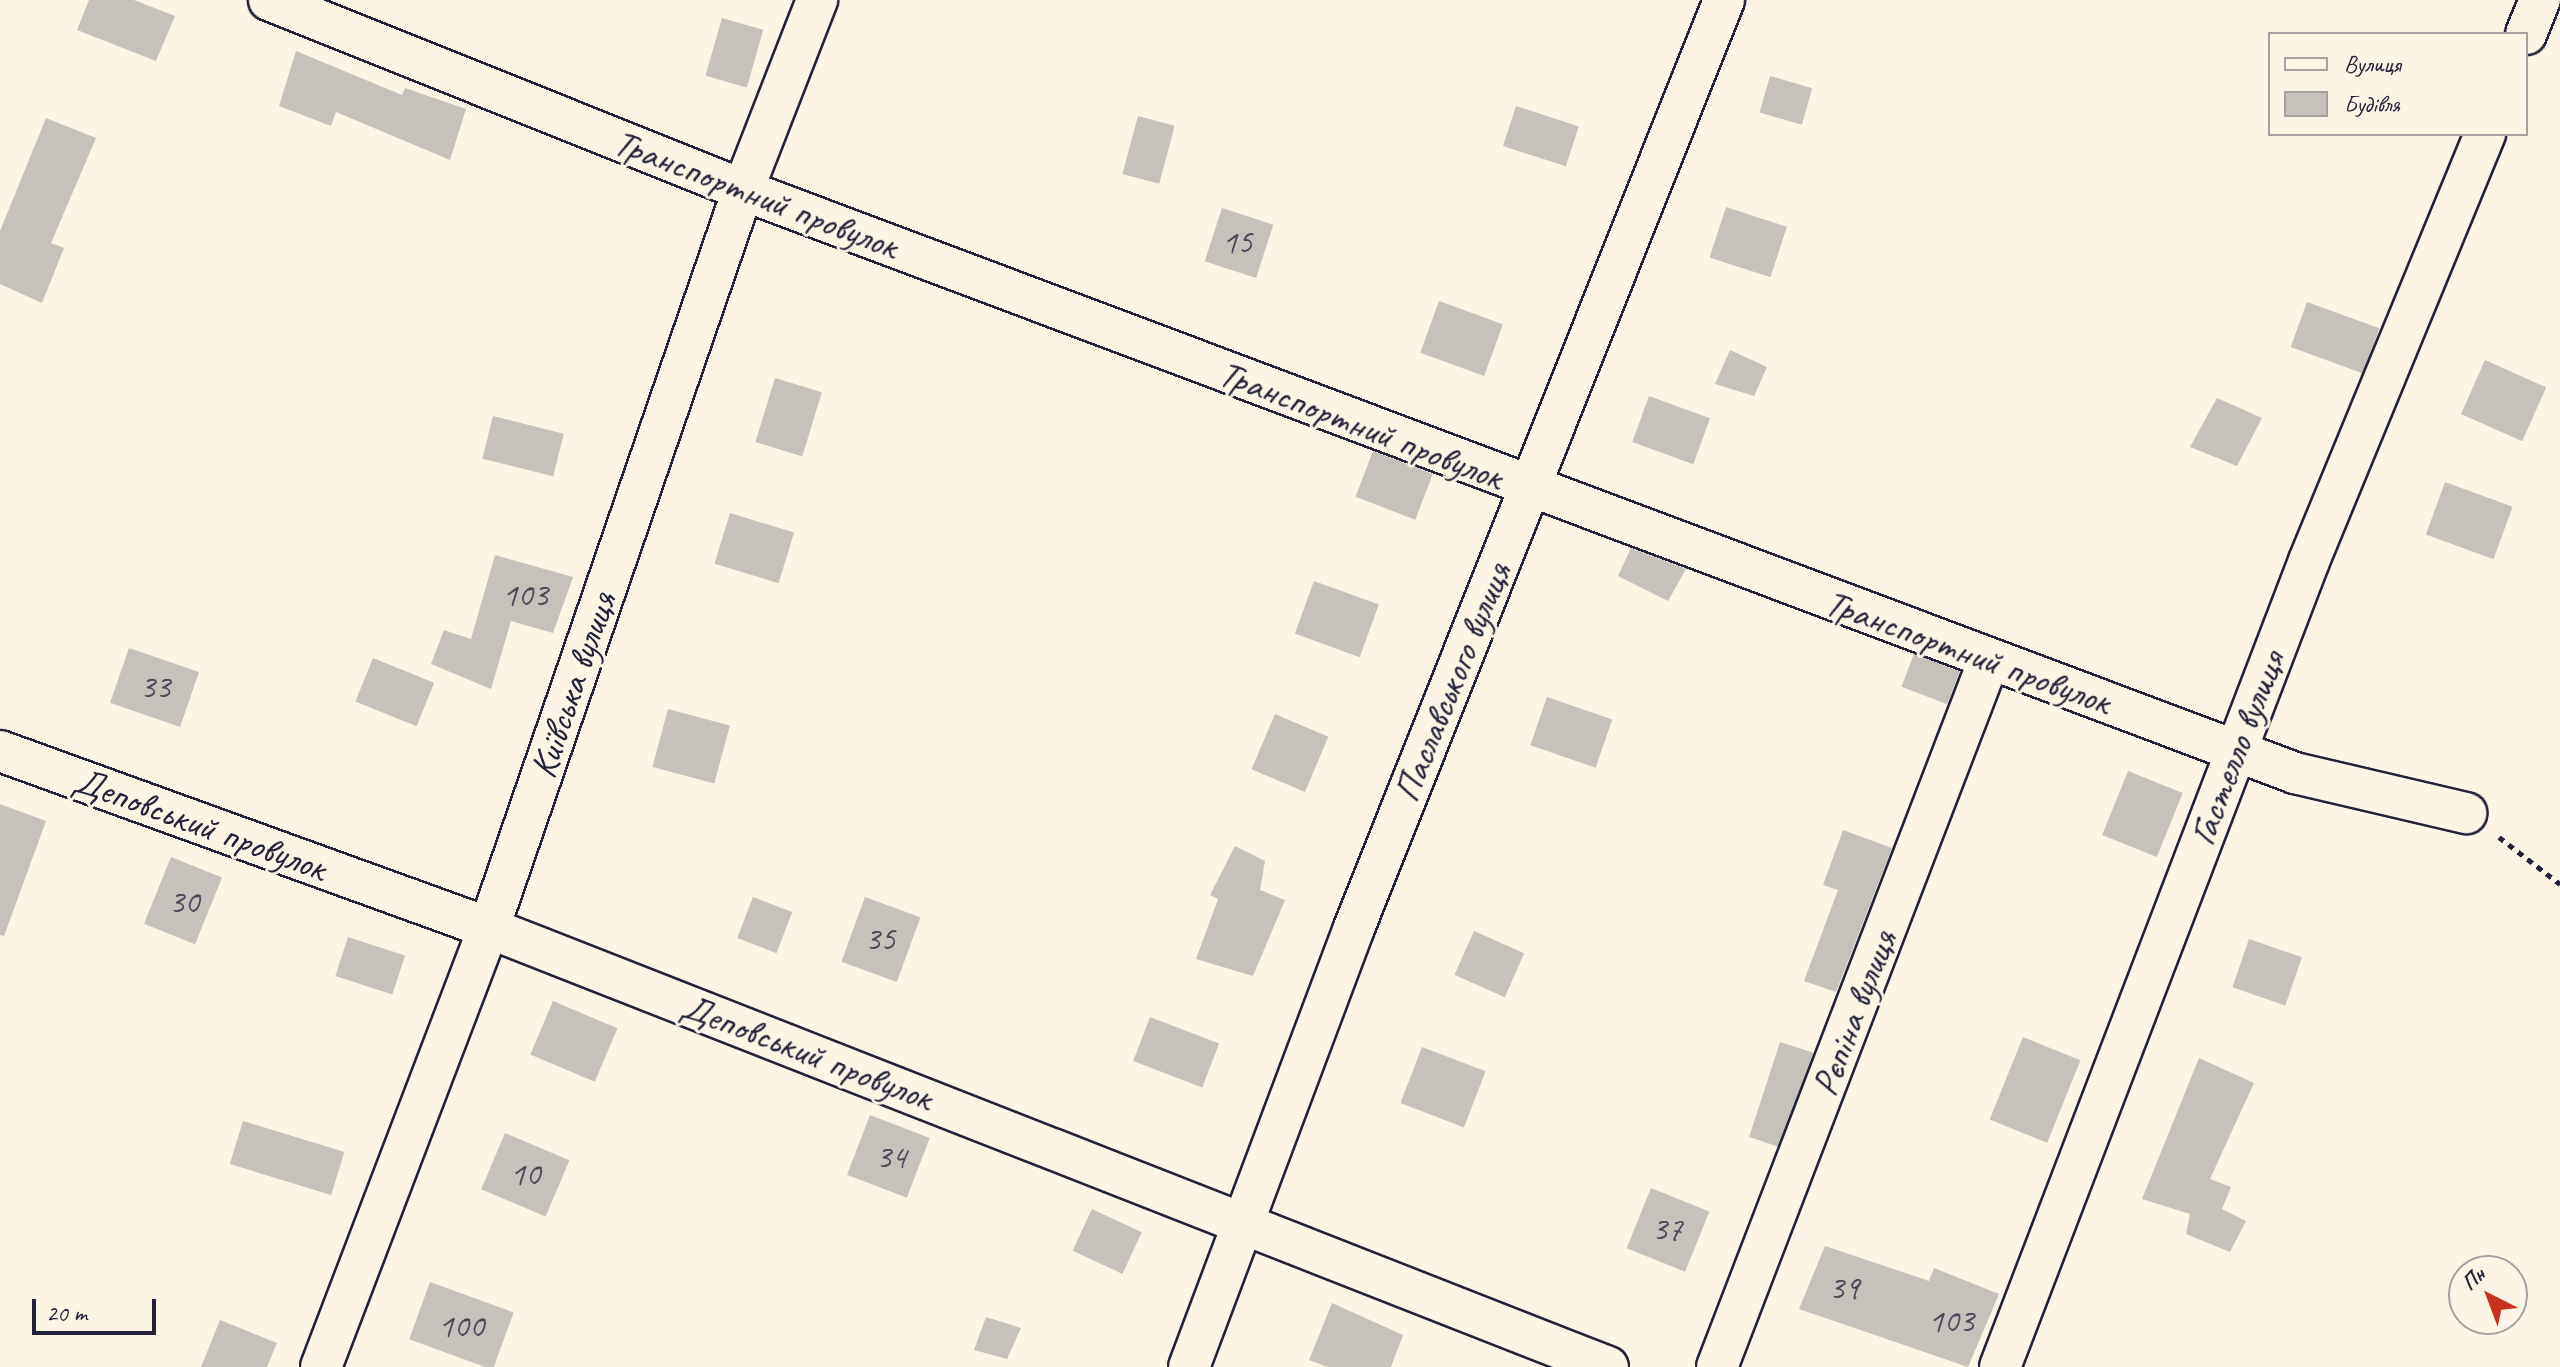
<!DOCTYPE html>
<html>
<head>
<meta charset="utf-8">
<style>
	body { margin:0 }
	#map { position:relative; width:2560px; height:1367px; overflow:hidden; background:#fcf5e5; font-family:Caveat,sans-serif }
	div>[style] { position:absolute }
	.building>* { inset:0; background:#c6c1bb; transform-origin:0 0 }
	.path>* { height:5px; margin-top:-2.5px; transform-origin:0; background:repeating-linear-gradient(90deg,#22223b 0 6px,transparent 0 12px) }
	.roads { filter:drop-shadow(2px 0 #22223b) drop-shadow(-2px 0 #22223b) drop-shadow(0 2px #22223b) drop-shadow(0 -2px #22223b) }
	.minor>* { height:40px; margin:-20px; padding:0 20px; transform-origin:20px; border-radius:20px; background:#fcf5e5 }
	span { translate:-50% -50%; white-space:nowrap; text-align:center; line-height:1.15; -webkit-text-stroke:6px #fcf5e5; paint-order:stroke }
	.number-label { font-size:34px; color:#4b4a5b }
	.number-label span { -webkit-text-stroke-width:0 }
	.street-label { font-size:38px; color:#22223b }
	.legend { position:absolute; left:2268px; top:32px; width:260px; height:104px; box-sizing:border-box; background:#fcf5e5; border:2px solid #a5a1a1; margin:0; padding:10px 14px; list-style:none; font-size:24px; color:#22223b }
	.legend li { display:flex; align-items:center; gap:16px; height:40px }
	.legend b { width:40px; border:2px solid #a5a1a1 }
	.north { position:absolute; left:2448px; top:1255px; width:80px; height:80px; box-sizing:border-box; background:#fcf5e5; border:2px solid #a5a1a1; border-radius:50%; rotate:318deg; font-size:22px; font-weight:700; line-height:32px; text-align:center; color:#22223b }
	.north::after { content:''; display:block; margin:auto; width:28px; height:36px; background:#c8321e; clip-path:polygon(50% 0,100% 100%,50% 72%,0 100%) }
	.scale { position:absolute; left:32px; top:1299px; width:124px; height:36px; box-sizing:border-box; border:4px solid #22223b; border-top:0; padding-left:10px; font-size:24px; line-height:28px; white-space:nowrap; color:#22223b; -webkit-text-stroke:6px #fcf5e5; paint-order:stroke }
</style>
</head>
<body>
<div id="map">
	<div class="building">
		<i style="clip-path:polygon(89px 0,134px 0,175px 16px,156px 61px,77px 30px)"></i>
		<i style="left:722px;top:18px;width:43px;height:60px;rotate:16deg"></i>
		<i style="clip-path:polygon(296px 51px,402px 95px,405px 88px,466px 109px,450px 160px,336px 112px,331px 126px,279px 106px)"></i>
		<i style="left:1770px;top:76px;width:44px;height:38px;rotate:16deg"></i>
		<i style="left:1516px;top:106px;width:66px;height:42px;rotate:18deg"></i>
		<i style="left:1138px;top:116px;width:38px;height:60px;rotate:15deg"></i>
		<i style="clip-path:polygon(46px 118px,96px 138px,51px 243px,64px 248px,42px 303px,0 284px,0 231px)"></i>
		<i style="left:1726px;top:207px;width:64px;height:53px;rotate:18deg"></i>
		<i style="left:1222px;top:208px;width:54px;height:56px;rotate:18deg"></i>
		<i style="left:1439px;top:301px;width:68px;height:55px;rotate:20deg"></i>
		<i style="left:2307px;top:302px;width:77px;height:48px;rotate:20deg"></i>
		<i style="clip-path:polygon(1730px 350px,1767px 367px,1754px 396px,1715px 384px)"></i>
		<i style="left:2485px;top:360px;width:67px;height:59px;rotate:24deg"></i>
		<i style="left:775px;top:378px;width:49px;height:67px;rotate:17deg"></i>
		<i style="left:1649px;top:396px;width:65px;height:49px;rotate:20deg"></i>
		<i style="clip-path:polygon(2217px 398px,2262px 418px,2237px 466px,2190px 447px)"></i>
		<i style="left:493px;top:416px;width:73px;height:44px;rotate:14deg"></i>
		<i style="left:1373px;top:451px;width:64px;height:49px;rotate:21deg"></i>
		<i style="left:2445px;top:482px;width:72px;height:56px;rotate:20deg"></i>
		<i style="left:730px;top:513px;width:67px;height:53px;rotate:17deg"></i>
		<i style="clip-path:polygon(1631px 548px,1686px 569px,1668px 601px,1618px 576px)"></i>
		<i style="clip-path:polygon(495px 555px,573px 577px,553px 633px,511px 621px,491px 689px,431px 664px,444px 630px,471px 639px)"></i>
		<i style="left:1314px;top:581px;width:69px;height:56px;rotate:20deg"></i>
		<i style="left:129px;top:648px;width:74px;height:58px;rotate:19deg"></i>
		<i style="left:1914px;top:654px;width:49px;height:35px;rotate:21deg"></i>
		<i style="left:373px;top:658px;width:66px;height:47px;rotate:22deg"></i>
		<i style="left:1547px;top:697px;width:69px;height:51px;rotate:19deg"></i>
		<i style="left:668px;top:709px;width:64px;height:60px;rotate:15deg"></i>
		<i style="left:1275px;top:714px;width:58px;height:60px;rotate:23deg"></i>
		<i style="left:2128px;top:771px;width:59px;height:69px;rotate:22deg"></i>
		<i style="clip-path:polygon(0 804px,46px 821px,4px 936px,0 935px)"></i>
		<i style="clip-path:polygon(1843px 830px,1892px 848px,1836px 992px,1804px 981px,1838px 890px,1823px 885px)"></i>
		<i style="clip-path:polygon(1235px 846px,1265px 861px,1260px 890px,1285px 900px,1253px 976px,1196px 959px,1218px 899px,1210px 895px)"></i>
		<i style="left:171px;top:857px;width:55px;height:72px;rotate:22deg"></i>
		<i style="left:753px;top:897px;width:42px;height:44px;rotate:21deg"></i>
		<i style="left:865px;top:897px;width:59px;height:69px;rotate:20deg"></i>
		<i style="left:1474px;top:931px;width:55px;height:48px;rotate:24deg"></i>
		<i style="left:348px;top:937px;width:60px;height:41px;rotate:18deg"></i>
		<i style="left:2249px;top:939px;width:56px;height:51px;rotate:19deg"></i>
		<i style="left:553px;top:1001px;width:70px;height:58px;rotate:23deg"></i>
		<i style="left:1150px;top:1017px;width:74px;height:47px;rotate:21deg"></i>
		<i style="left:2023px;top:1037px;width:62px;height:89px;rotate:22deg"></i>
		<i style="left:1780px;top:1042px;width:35px;height:100px;rotate:18deg"></i>
		<i style="left:1422px;top:1047px;width:68px;height:60px;rotate:21deg"></i>
		<i style="clip-path:polygon(2199px 1058px,2254px 1083px,2210px 1179px,2231px 1187px,2222px 1209px,2246px 1221px,2230px 1252px,2186px 1234px,2190px 1214px,2142px 1199px)"></i>
		<i style="left:870px;top:1115px;width:64px;height:64px;rotate:21deg"></i>
		<i style="left:243px;top:1121px;width:106px;height:45px;rotate:17deg"></i>
		<i style="left:505px;top:1133px;width:70px;height:61px;rotate:23deg"></i>
		<i style="left:1651px;top:1188px;width:63px;height:65px;rotate:22deg"></i>
		<i style="left:1092px;top:1209px;width:55px;height:46px;rotate:25deg"></i>
		<i style="clip-path:polygon(1825px 1246px,1929px 1281px,1934px 1268px,1999px 1294px,1968px 1367px,1799px 1309px)"></i>
		<i style="left:430px;top:1282px;width:89px;height:61px;rotate:20deg"></i>
		<i style="clip-path:polygon(1332px 1303px,1403px 1335px,1391px 1367px,1328px 1367px,1309px 1360px)"></i>
		<i style="clip-path:polygon(986px 1317px,1021px 1328px,1007px 1359px,974px 1350px)"></i>
		<i style="clip-path:polygon(220px 1320px,277px 1343px,267px 1367px,201px 1367px)"></i>
	</div>
	<div class="path">
		<i style="left:2499px;top:837px;width:77px;rotate:37.6deg"></i>
	</div>
	<div class="roads">
		<div class="minor">
			<i style="left:269px;top:0;width:511px;rotate:21.84deg"></i>
			<i style="left:743px;top:190px;width:1658px;rotate:20.59deg"></i>
			<i style="left:2295px;top:773px;width:176px;rotate:13.2deg"></i>
			<i style="left:2526px;top:34px;width:37px;rotate:-68deg"></i>
			<i style="left:0;top:751px;width:520px;rotate:19.9deg"></i>
			<i style="left:489px;top:928px;width:1202px;rotate:21.42deg"></i>
			<i style="left:321px;top:1367px;width:470px;rotate:-69.1deg"></i>
			<i style="left:489px;top:928px;width:780px;rotate:-71.01deg"></i>
			<i style="left:743px;top:190px;width:204px;rotate:-68.7deg"></i>
			<i style="left:1189px;top:1367px;width:469px;rotate:-69.4deg"></i>
			<i style="left:1354px;top:928px;width:999px;rotate:-68.26deg"></i>
			<i style="left:1717px;top:1367px;width:758px;rotate:-68.96deg"></i>
			<i style="left:2000px;top:1367px;width:863px;rotate:-69.02deg"></i>
			<i style="left:2309px;top:561px;width:462px;rotate:-67.6deg"></i>
		</div>
	</div>
	<div class="number-label">
		<span style="left:1237px;top:242px">15</span>
		<span style="left:525px;top:595px">103</span>
		<span style="left:155px;top:687px">33</span>
		<span style="left:184px;top:902px">30</span>
		<span style="left:880px;top:939px">35</span>
		<span style="left:891px;top:1157px">34</span>
		<span style="left:525px;top:1174px">10</span>
		<span style="left:1667px;top:1229px">37</span>
		<span style="left:1844px;top:1288px">39</span>
		<span style="left:1951px;top:1321px">103</span>
		<span style="left:461px;top:1326px">100</span>
	</div>
	<div class="street-label">
		<span style="left:756px;top:194px;rotate:21deg">Транспортний провулок</span>
		<span style="left:1361px;top:425px;rotate:21deg">Транспортний провулок</span>
		<span style="left:1968px;top:652px;rotate:20deg">Транспортний провулок</span>
		<span style="left:1452px;top:682px;rotate:-68deg">Паславського вулиця</span>
		<span style="left:573px;top:685px;rotate:-71deg">Київська вулиця</span>
		<span style="left:2237px;top:748px;rotate:-69deg">Гастелло вулиця</span>
		<span style="left:200px;top:824px;rotate:20deg">Деповський провулок</span>
		<span style="left:1854px;top:1013px;rotate:-69deg">Рєпіна вулиця</span>
		<span style="left:807px;top:1052px;rotate:21deg">Деповський провулок</span>
	</div>
	<ul class="legend">
	<li><b style="height:10px;background:#fcf5e5"></b>Вулиця</li>
	<li><b style="height:22px;background:#c6c1bb"></b>Будівля</li>
	</ul>
	<div class="north">Пн</div>
	<div class="scale">20 m</div>
</div>
</body>
</html>
